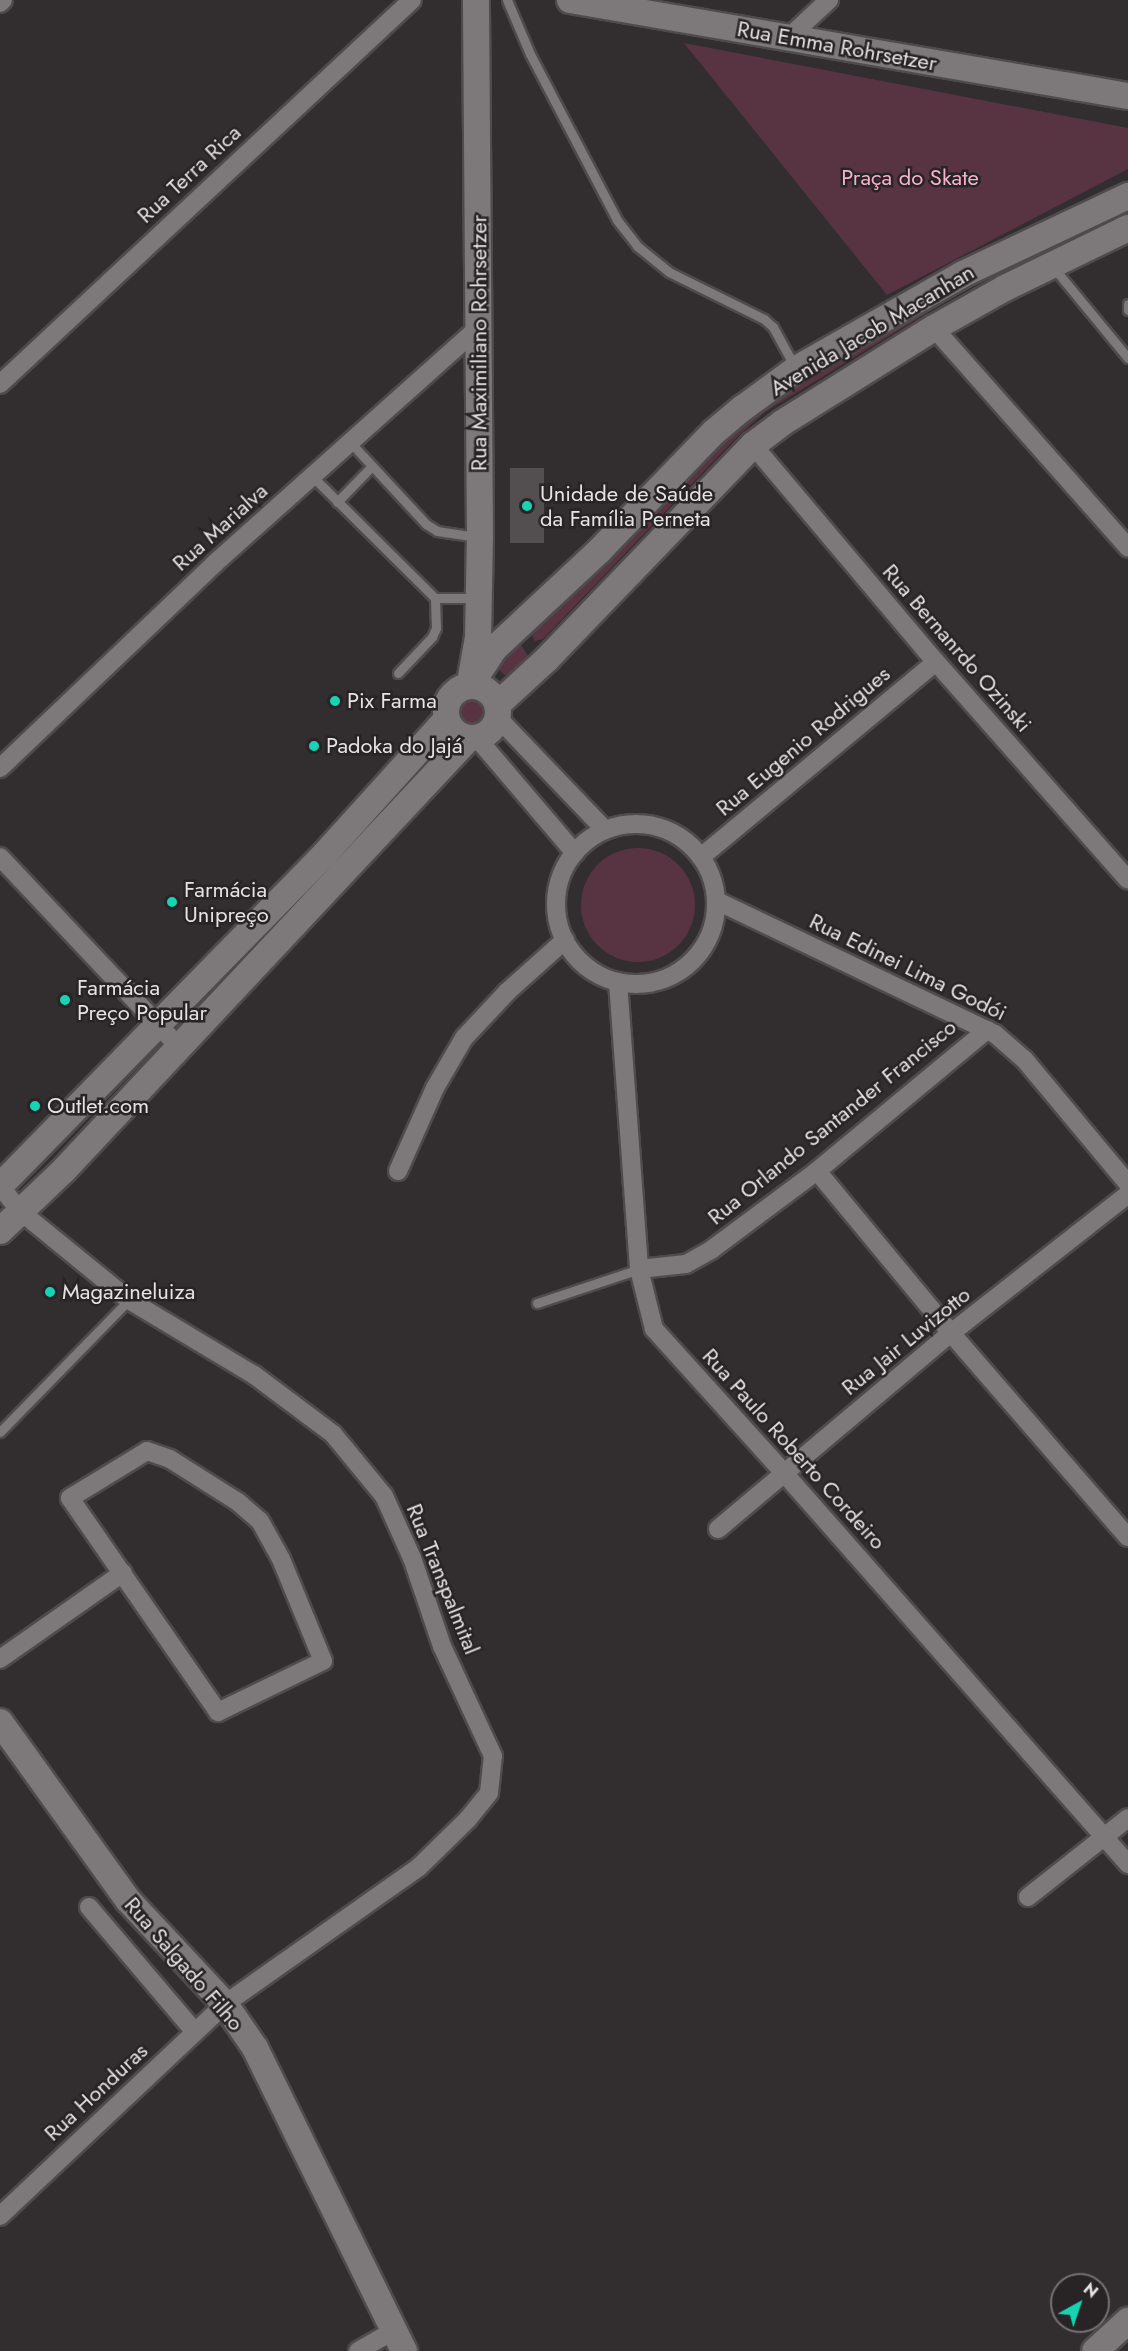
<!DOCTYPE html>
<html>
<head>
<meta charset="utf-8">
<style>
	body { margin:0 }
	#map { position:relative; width:1128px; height:2351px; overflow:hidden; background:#322d2f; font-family:Jost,sans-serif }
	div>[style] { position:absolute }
	.green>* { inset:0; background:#583442 }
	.round { border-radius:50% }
	.building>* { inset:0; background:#534e50; transform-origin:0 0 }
	.roads { filter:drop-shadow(2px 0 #4f4b4c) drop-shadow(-2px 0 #4f4b4c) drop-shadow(0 2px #4f4b4c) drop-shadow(0 -2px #4f4b4c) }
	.lane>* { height:9px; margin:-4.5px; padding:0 4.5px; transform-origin:4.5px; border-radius:4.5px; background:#7d7879 }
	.street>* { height:18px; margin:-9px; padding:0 9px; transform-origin:9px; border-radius:9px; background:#7d7879 }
	.street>.ring { margin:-9px; padding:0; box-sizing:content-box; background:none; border:18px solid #7d7879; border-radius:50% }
	.secondary>* { height:26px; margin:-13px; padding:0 13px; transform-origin:13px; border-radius:13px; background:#7d7879 }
	.secondary>.ring { margin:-13px; padding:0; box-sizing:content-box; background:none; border:26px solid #7d7879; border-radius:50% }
	.dots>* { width:16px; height:16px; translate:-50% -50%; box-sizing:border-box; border:3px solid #282425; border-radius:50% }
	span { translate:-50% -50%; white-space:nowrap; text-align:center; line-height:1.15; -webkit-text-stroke:5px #282425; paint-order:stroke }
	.street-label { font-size:22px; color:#e5e2e3 }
	.park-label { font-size:22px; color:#f8b1cb }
	.poi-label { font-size:22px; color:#e5e2e3 }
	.left { translate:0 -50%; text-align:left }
	.north { position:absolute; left:1050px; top:2273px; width:60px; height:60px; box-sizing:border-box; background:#282425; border:2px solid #747071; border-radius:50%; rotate:40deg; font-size:16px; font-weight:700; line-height:24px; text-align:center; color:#e5e2e3 }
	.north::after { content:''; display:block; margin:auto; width:21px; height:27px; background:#14d5b3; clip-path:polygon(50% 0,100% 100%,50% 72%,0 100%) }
</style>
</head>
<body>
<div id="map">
	<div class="green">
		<i style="clip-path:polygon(684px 43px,1128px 128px,1128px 169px,887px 295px)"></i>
		<i style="clip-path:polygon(1027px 257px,951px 298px,765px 412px,737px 437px,543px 639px,535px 641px,532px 636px,535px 631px,609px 563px,611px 554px,713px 448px,772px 398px,917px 309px)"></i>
		<i style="clip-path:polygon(520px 643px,528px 656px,510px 675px,505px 675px,498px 669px,496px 661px)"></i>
		<i class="round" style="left:458px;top:696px;width:30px;height:30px"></i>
		<i class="round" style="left:581px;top:848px;width:114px;height:114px"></i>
	</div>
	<div class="building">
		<i style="left:510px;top:468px;width:34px;height:75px"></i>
	</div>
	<div class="roads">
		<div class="lane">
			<i style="left:507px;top:0;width:59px;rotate:66.9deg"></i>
			<i style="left:530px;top:54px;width:187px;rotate:62.3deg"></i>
			<i style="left:617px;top:220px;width:33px;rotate:52deg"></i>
			<i style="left:637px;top:246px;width:41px;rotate:39.1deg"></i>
			<i style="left:669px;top:272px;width:106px;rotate:26.3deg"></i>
			<i style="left:764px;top:319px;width:12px;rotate:42deg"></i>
			<i style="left:773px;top:327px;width:46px;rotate:61.2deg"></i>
			<i style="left:1053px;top:267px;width:118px;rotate:50.5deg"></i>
			<i style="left:1128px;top:304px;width:6px;rotate:90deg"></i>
			<i style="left:350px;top:442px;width:112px;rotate:47.2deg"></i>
			<i style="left:426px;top:524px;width:13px;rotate:32deg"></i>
			<i style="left:437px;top:531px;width:40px;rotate:8.5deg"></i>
			<i style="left:312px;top:476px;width:173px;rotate:44.8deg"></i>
			<i style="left:435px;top:598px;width:41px"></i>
			<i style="left:337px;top:502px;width:50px;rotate:-45.8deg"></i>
			<i style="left:398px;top:673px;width:50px;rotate:-46.6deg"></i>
			<i style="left:432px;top:637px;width:10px;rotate:-66deg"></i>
			<i style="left:436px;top:628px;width:30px;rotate:-92deg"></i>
			<i style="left:537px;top:1303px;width:108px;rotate:-18.4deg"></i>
			<i style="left:0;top:1432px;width:185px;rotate:-45.7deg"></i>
		</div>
		<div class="street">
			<i style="left:0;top:3px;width:4px;rotate:-45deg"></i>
			<i style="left:788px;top:38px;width:56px;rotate:-42.8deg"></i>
			<i style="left:934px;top:328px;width:293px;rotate:48.5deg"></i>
			<i style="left:0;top:384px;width:563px;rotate:-42.99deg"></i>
			<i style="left:753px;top:445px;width:284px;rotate:49.9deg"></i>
			<i style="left:936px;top:662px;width:290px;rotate:48.6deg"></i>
			<i style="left:498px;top:718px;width:155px;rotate:46.3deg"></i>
			<i style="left:477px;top:738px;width:151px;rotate:49.6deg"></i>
			<i style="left:0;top:768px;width:296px;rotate:-43.6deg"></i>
			<i style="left:214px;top:564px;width:356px;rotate:-41.8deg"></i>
			<i class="ring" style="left:556px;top:824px;width:142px;height:142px"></i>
			<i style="left:0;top:857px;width:261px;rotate:46.7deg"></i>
			<i style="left:701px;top:857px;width:305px;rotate:-39.7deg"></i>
			<i style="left:717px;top:901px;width:308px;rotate:25.6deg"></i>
			<i style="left:995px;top:1034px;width:38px;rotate:41deg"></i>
			<i style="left:1024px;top:1059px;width:163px;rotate:50.2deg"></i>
			<i style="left:618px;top:982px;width:288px;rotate:85.8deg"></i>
			<i style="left:639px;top:1269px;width:62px;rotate:76deg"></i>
			<i style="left:654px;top:1329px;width:194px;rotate:47.9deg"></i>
			<i style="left:784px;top:1473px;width:521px;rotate:48.66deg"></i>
			<i style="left:398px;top:1171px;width:91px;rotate:-66deg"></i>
			<i style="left:435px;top:1088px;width:58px;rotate:-59.9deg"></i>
			<i style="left:464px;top:1038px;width:63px;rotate:-46.9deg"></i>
			<i style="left:507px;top:992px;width:78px;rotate:-41.9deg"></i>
			<i style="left:817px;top:1171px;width:210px;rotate:50.4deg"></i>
			<i style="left:951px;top:1333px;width:270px;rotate:49.1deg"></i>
			<i style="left:639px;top:1269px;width:47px;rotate:-6.1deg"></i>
			<i style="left:686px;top:1264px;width:29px;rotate:-29deg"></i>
			<i style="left:711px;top:1250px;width:132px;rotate:-36.7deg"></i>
			<i style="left:817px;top:1171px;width:221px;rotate:-39.7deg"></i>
			<i style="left:147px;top:1451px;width:24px;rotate:19deg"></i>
			<i style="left:170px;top:1459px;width:80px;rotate:32.3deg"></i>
			<i style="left:238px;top:1502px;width:29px;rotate:41deg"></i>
			<i style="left:260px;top:1521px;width:43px;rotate:61.1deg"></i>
			<i style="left:281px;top:1559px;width:110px;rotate:67.6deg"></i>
			<i style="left:323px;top:1661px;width:117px;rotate:154.1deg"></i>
			<i style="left:218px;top:1712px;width:260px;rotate:-124.7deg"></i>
			<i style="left:70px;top:1498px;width:90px;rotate:-31.4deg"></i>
			<i style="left:718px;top:1529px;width:304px;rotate:-40.1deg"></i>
			<i style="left:951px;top:1333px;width:225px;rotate:-38.1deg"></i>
			<i style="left:0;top:1659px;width:150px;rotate:-35deg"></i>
			<i style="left:1028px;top:1897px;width:127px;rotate:-38.3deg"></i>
			<i style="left:89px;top:1907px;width:164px;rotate:49.7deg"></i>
			<i style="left:0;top:2216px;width:309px;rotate:-43.3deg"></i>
			<i style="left:225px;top:2004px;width:237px;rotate:-35.2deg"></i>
			<i style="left:419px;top:1867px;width:69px;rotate:-44.4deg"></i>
			<i style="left:468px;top:1819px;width:33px;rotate:-51deg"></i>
			<i style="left:489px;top:1793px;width:37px;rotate:-84deg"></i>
			<i style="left:493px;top:1756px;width:121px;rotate:-114.9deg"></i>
			<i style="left:442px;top:1646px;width:93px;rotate:-108.8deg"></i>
			<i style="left:412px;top:1558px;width:68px;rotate:-114.3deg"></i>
			<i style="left:384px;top:1496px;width:80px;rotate:-129.4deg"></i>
			<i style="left:333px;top:1434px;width:99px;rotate:-143.2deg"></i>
			<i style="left:254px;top:1375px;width:146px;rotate:-149deg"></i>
			<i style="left:129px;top:1300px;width:139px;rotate:-140.8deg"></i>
			<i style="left:21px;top:1212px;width:33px;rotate:-129deg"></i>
			<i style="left:358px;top:2351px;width:40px;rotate:-29.7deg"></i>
		</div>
		<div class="secondary">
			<i style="left:570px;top:0;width:566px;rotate:9.76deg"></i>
			<i style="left:471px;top:677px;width:39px;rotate:-80deg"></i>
			<i style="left:478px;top:639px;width:101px;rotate:-88.9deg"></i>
			<i style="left:480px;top:538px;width:538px;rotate:-90.43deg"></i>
			<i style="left:470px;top:686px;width:44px;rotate:-57deg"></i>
			<i style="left:494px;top:649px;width:144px;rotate:-43deg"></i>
			<i style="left:599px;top:551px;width:165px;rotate:-46deg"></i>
			<i style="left:714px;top:432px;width:38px;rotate:-40deg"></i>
			<i style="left:743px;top:408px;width:66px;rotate:-36.3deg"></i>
			<i style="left:796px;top:369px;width:192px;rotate:-29.6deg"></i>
			<i style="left:963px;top:274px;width:183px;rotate:-25.3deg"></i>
			<i class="ring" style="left:446px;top:686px;width:26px;height:26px"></i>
			<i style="left:497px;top:705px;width:68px;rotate:-42.6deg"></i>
			<i style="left:547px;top:659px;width:297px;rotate:-46.1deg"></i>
			<i style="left:753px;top:445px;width:36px;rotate:-37deg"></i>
			<i style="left:782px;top:423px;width:179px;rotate:-32deg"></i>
			<i style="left:934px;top:328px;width:81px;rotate:-29.4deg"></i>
			<i style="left:1005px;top:288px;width:137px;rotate:-26deg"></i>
			<i style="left:0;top:1186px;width:463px;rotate:-45.6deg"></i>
			<i style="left:324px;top:855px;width:183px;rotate:-47.9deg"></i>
			<i style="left:0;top:1231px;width:88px;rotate:-43.6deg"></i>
			<i style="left:64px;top:1170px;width:592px;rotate:-46.85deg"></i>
			<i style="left:0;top:1722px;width:219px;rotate:54.3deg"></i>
			<i style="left:128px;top:1900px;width:142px;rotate:47deg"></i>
			<i style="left:225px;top:2004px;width:53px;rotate:55.7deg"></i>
			<i style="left:255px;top:2048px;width:338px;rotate:63.8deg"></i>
			<i style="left:1095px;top:2351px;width:45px;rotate:-42.3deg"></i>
		</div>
	</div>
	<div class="dots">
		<i style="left:527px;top:506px;background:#14d5b3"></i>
		<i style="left:335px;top:701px;background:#14d5b3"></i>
		<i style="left:314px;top:746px;background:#14d5b3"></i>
		<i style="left:172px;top:902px;background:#14d5b3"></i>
		<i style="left:65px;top:1000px;background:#14d5b3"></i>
		<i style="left:35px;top:1106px;background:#14d5b3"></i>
		<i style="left:50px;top:1292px;background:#14d5b3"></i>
	</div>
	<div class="street-label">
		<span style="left:837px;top:46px;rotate:10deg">Rua Emma Rohrsetzer</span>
		<span style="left:189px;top:174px;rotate:-43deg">Rua Terra Rica</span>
		<span style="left:872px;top:330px;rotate:-31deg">Avenida Jacob Macanhan</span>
		<span style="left:479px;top:343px;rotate:-90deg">Rua Maximiliano Rohrsetzer</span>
		<span style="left:220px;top:527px;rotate:-42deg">Rua Marialva</span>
		<span style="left:957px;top:648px;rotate:49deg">Rua Bernanrdo Ozinski</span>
		<span style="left:803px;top:741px;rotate:-40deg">Rua Eugenio Rodrigues</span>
		<span style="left:908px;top:967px;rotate:26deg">Rua Edinei Lima Godói</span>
		<span style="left:832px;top:1122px;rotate:-39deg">Rua Orlando Santander Francisco</span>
		<span style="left:906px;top:1341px;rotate:-39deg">Rua Jair Luvizotto</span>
		<span style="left:794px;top:1449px;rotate:48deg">Rua Paulo Roberto Cordeiro</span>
		<span style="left:443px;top:1579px;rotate:68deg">Rua Transpalmital</span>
		<span style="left:184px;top:1964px;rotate:49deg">Rua Salgado Filho</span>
		<span style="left:96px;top:2092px;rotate:-43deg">Rua Honduras</span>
	</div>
	<div class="park-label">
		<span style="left:910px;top:178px">Praça do Skate</span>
	</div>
	<div class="poi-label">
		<span class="left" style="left:540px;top:506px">Unidade de Saúde<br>da Família Perneta</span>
		<span class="left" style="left:347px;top:701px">Pix Farma</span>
		<span class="left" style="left:326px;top:746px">Padoka do Jajá</span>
		<span class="left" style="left:184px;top:902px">Farmácia<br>Unipreço</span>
		<span class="left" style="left:77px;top:1000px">Farmácia<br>Preço Popular</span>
		<span class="left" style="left:47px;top:1106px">Outlet.com</span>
		<span class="left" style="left:62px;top:1292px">Magazineluiza</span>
	</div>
	<div class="north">N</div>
</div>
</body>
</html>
